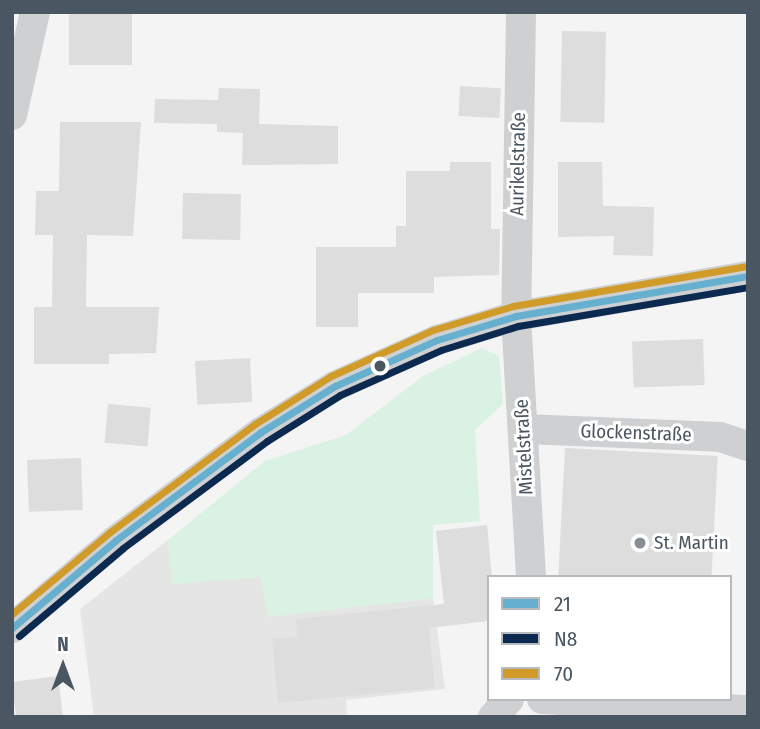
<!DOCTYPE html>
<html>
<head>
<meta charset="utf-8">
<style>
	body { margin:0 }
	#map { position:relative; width:760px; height:729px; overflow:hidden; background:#f4f4f4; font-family:"Fira Sans Condensed",sans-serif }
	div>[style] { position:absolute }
	.education>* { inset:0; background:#e6e5e6 }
	.green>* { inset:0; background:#d9f2e3 }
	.building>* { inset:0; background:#ddddde; transform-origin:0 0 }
	.minor>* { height:30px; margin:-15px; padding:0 15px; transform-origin:15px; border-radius:15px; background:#ced0d2 }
	.bus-1>* { height:7px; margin:-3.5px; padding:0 3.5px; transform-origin:3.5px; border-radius:3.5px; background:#67afcf }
	.bus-2>* { height:7px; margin:-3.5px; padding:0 3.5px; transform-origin:3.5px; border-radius:3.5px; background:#0c294f }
	.bus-3>* { height:7px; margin:-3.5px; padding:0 3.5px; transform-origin:3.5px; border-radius:3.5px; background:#d09b28 }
	.dots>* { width:19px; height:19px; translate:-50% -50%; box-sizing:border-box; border:4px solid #fff; border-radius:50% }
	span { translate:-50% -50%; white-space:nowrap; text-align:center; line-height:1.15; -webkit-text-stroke:6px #fff; paint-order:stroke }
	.street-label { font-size:19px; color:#4a5661 }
	.poi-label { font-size:19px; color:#4a5661 }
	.left { translate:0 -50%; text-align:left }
	.frame { position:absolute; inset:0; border:14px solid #4a5661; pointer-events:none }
	.legend { position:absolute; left:487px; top:575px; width:245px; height:126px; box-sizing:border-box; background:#fff; border:2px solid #b7bbc0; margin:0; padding:9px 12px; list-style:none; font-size:21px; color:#4a5661 }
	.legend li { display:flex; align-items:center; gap:14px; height:35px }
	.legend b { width:35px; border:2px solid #b7bbc0 }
	.north { position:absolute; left:28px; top:631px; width:70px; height:70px; -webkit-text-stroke:5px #fff; paint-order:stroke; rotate:0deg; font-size:19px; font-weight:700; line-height:28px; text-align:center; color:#4a5661 }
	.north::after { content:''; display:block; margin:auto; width:24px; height:32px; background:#4a5661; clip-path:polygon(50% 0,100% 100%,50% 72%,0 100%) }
</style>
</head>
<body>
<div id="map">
	<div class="education">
		<i style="clip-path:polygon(168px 540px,172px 583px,261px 576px,268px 616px,433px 598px,445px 689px,346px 700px,347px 717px,94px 717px,80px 609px)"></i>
	</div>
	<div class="green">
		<i style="clip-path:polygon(482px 348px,499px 356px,503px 404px,475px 430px,480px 521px,433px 525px,433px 598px,268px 617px,261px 577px,172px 584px,168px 540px,265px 461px,346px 435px,423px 376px)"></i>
	</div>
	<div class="building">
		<i style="left:69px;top:12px;width:63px;height:53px"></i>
		<i style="left:562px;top:31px;width:44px;height:91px;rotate:1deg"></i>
		<i style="left:460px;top:86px;width:41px;height:30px;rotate:3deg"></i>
		<i style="clip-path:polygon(219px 88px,260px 89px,259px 124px,338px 126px,338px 164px,242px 165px,243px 133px,217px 132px,217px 124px,154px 123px,155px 99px,218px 100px)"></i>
		<i style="clip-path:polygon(60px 122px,141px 122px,133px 236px,87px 235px,86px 307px,159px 307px,156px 353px,109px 354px,109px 364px,34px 364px,34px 307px,52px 307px,53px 235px,35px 235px,36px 191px,59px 191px)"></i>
		<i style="clip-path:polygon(450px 162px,491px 162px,491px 229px,500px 229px,499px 275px,434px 277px,434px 293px,358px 293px,358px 327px,316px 327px,316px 247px,396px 247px,396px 226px,406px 226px,406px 171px,450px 171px)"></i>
		<i style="clip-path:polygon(558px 162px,602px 162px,603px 206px,654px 207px,653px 256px,613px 255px,614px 236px,558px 237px)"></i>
		<i style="left:183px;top:193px;width:58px;height:46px;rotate:1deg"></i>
		<i style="left:703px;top:339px;width:46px;height:71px;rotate:88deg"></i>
		<i style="left:250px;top:358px;width:44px;height:55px;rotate:87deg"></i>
		<i style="left:108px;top:404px;width:43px;height:39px;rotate:5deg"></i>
		<i style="left:565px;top:448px;width:153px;height:129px;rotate:3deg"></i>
		<i style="left:81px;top:458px;width:52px;height:54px;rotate:88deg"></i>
		<i style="clip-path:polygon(487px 525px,492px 577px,489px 621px,429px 628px,435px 688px,278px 703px,272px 639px,297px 637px,296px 619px,444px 604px,436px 531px)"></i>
		<i style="clip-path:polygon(58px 676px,63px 717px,16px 717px,12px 682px)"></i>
	</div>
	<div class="minor">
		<i style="left:521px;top:12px;width:304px;rotate:90.9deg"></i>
		<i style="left:516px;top:316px;width:261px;rotate:86.7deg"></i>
		<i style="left:12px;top:115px;width:106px;rotate:-77.4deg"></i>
		<i style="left:524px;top:429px;width:196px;rotate:2.3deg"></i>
		<i style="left:720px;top:437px;width:29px;rotate:18deg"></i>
		<i style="left:12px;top:628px;width:136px;rotate:-40.2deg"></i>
		<i style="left:116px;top:540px;width:181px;rotate:-36.7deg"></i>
		<i style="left:261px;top:432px;width:87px;rotate:-31.9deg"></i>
		<i style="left:335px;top:386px;width:112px;rotate:-24.3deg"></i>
		<i style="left:437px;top:340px;width:83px;rotate:-16.9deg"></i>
		<i style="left:516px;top:316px;width:235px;rotate:-9.8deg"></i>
		<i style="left:542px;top:699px;width:206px;rotate:3.1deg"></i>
		<i style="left:493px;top:717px;width:24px;rotate:-48deg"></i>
	</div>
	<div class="bus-1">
		<i style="left:12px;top:628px;width:136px;rotate:-40.2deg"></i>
		<i style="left:116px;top:540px;width:181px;rotate:-36.7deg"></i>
		<i style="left:261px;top:432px;width:87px;rotate:-31.9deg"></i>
		<i style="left:335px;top:386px;width:112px;rotate:-24.3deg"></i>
		<i style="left:437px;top:340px;width:83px;rotate:-16.9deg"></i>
		<i style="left:516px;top:316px;width:235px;rotate:-9.8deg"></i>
	</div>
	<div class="bus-2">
		<i style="left:19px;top:636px;width:136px;rotate:-40.2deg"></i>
		<i style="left:123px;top:548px;width:179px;rotate:-36.6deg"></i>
		<i style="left:267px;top:441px;width:86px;rotate:-32.2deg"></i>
		<i style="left:340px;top:395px;width:111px;rotate:-24deg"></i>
		<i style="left:441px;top:350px;width:81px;rotate:-17.3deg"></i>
		<i style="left:518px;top:326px;width:233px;rotate:-9.6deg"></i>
	</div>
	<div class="bus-3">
		<i style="left:12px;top:614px;width:128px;rotate:-39.9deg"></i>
		<i style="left:110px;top:532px;width:181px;rotate:-36.7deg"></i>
		<i style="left:255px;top:424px;width:90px;rotate:-32.3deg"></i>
		<i style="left:331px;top:376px;width:112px;rotate:-24.3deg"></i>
		<i style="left:433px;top:330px;width:84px;rotate:-16.7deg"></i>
		<i style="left:513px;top:306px;width:236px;rotate:-9.7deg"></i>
	</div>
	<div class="dots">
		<i style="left:380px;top:366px;background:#4a5661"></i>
		<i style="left:640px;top:543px;background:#868d94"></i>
	</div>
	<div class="street-label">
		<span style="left:518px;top:164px;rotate:-89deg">Aurikelstraße</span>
		<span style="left:636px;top:433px;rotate:2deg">Glockenstraße</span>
		<span style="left:524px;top:447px;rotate:-93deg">Mistelstraße</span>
	</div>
	<div class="poi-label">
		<span class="left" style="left:654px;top:543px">St. Martin</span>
	</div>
	<div class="frame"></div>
	<ul class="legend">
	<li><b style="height:9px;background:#67afcf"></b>21</li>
	<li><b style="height:9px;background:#0c294f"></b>N8</li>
	<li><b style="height:9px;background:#d09b28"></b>70</li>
	</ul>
	<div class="north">N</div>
</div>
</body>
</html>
